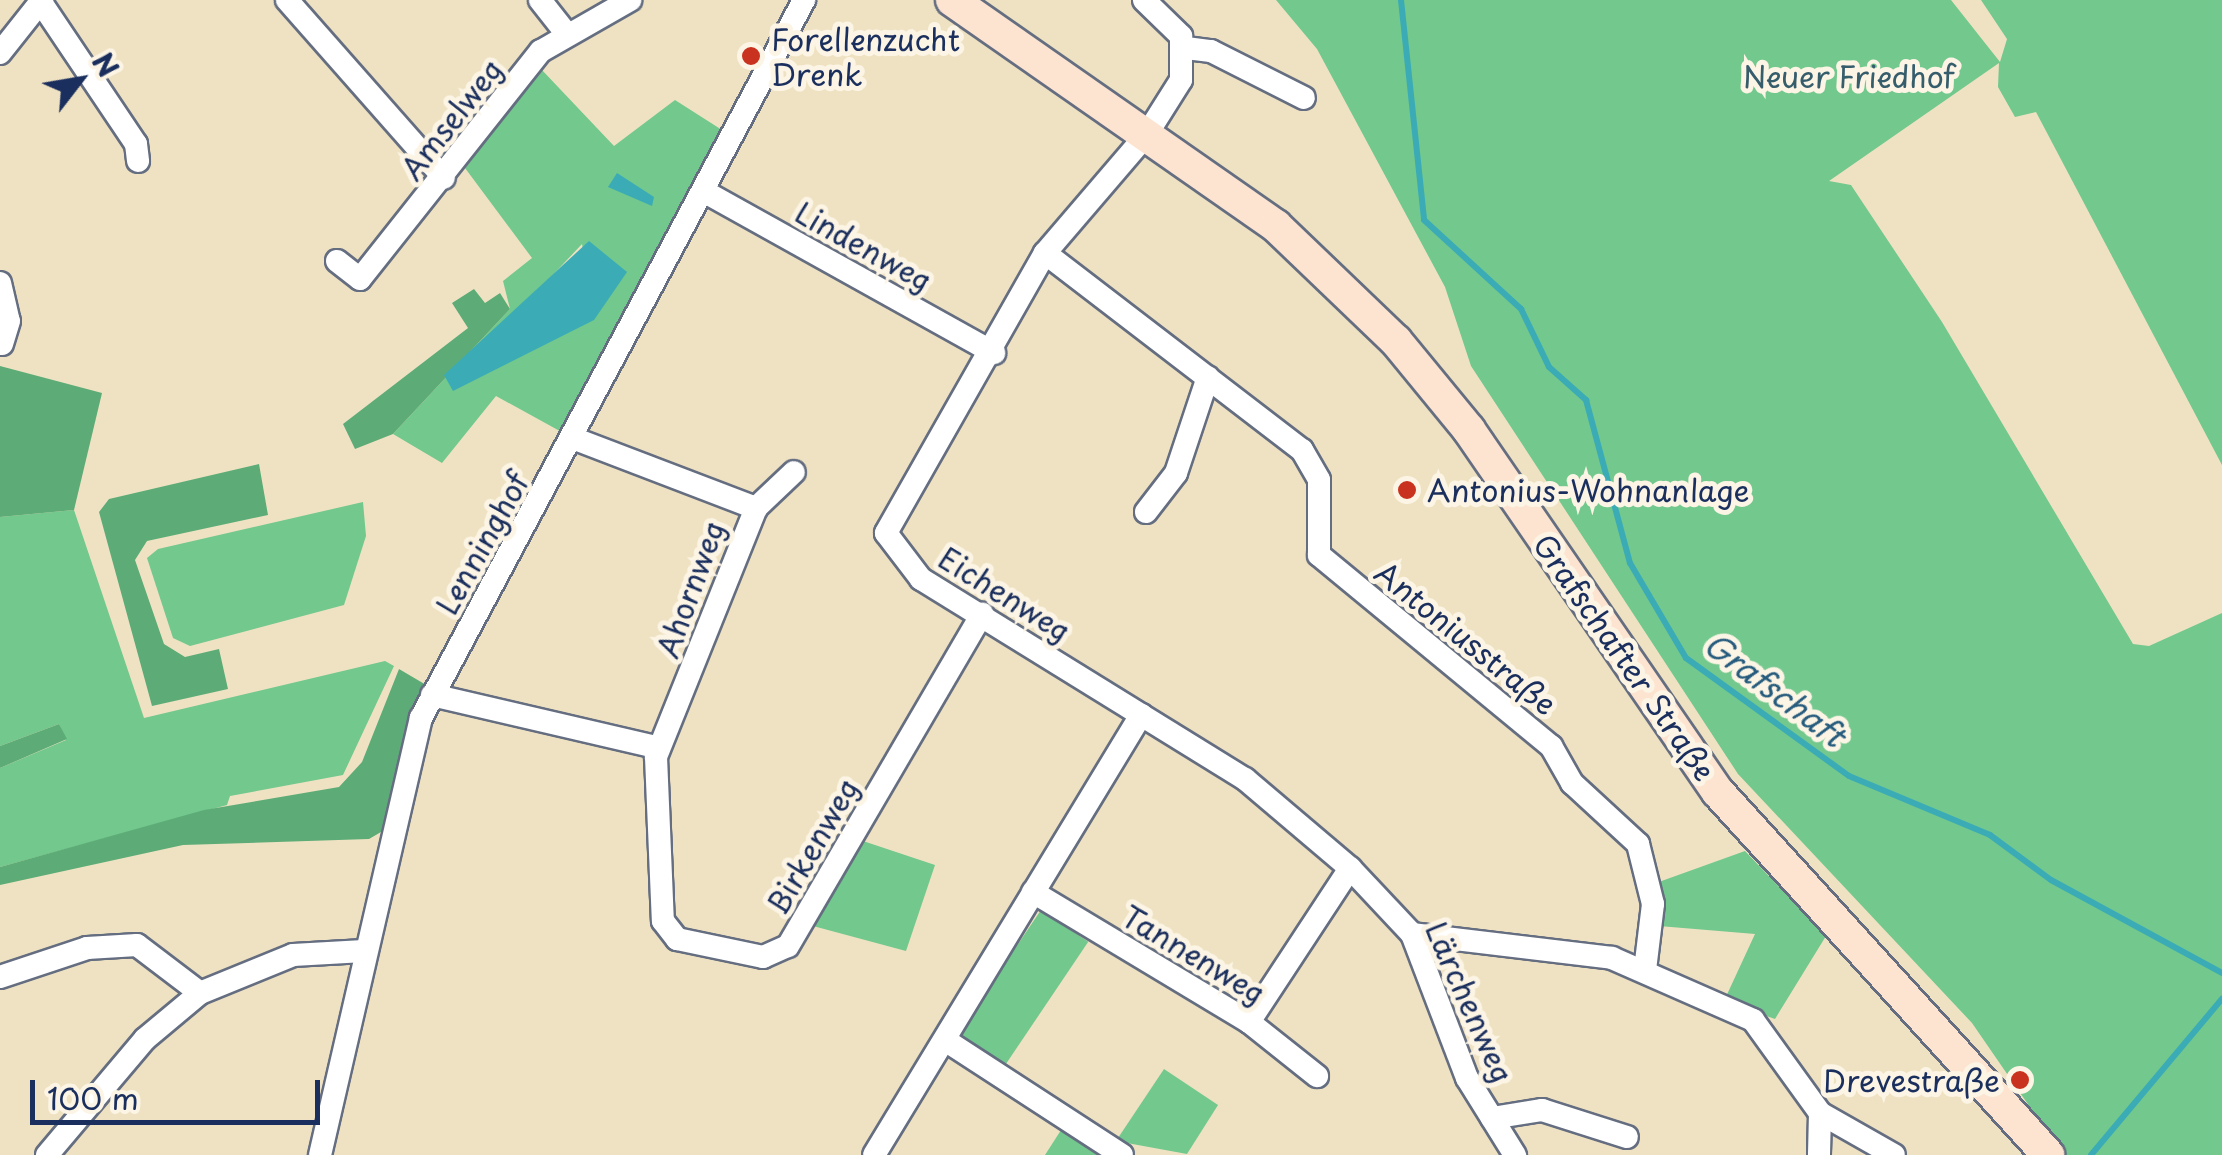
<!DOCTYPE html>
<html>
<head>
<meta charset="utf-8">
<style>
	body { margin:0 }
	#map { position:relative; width:2222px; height:1155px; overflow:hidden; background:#efe2c2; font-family:"Playpen Sans",sans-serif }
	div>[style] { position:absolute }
	.green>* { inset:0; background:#72c88d; transform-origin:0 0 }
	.forest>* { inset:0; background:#5dac78 }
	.water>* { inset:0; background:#3bacb6 }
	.stream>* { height:6px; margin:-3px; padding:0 3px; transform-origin:3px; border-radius:3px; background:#3bacb6 }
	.roads { filter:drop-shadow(2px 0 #656e81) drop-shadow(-2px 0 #656e81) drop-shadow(0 2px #656e81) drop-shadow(0 -2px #656e81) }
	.street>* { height:22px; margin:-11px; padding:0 11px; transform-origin:11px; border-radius:11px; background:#fff }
	.secondary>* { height:32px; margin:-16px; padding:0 16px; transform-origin:16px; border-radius:16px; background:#fde4d1 }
	.dots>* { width:28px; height:28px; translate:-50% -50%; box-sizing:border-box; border:5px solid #fcf5e5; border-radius:50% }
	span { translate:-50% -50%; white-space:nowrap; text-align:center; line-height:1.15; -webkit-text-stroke:10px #fcf5e5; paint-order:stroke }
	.poi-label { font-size:30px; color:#1b2f5e }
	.left { translate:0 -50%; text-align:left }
	.right { translate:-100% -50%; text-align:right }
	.park-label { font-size:30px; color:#355d6c }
	.street-label { font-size:30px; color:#1b2f5e }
	.water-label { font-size:32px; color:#265b7d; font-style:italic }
	.north { position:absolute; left:30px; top:30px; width:100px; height:100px; -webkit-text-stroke:8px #fcf5e5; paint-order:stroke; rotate:59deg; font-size:28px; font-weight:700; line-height:40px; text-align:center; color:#1b2f5e }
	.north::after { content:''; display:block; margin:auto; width:35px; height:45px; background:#1b2f5e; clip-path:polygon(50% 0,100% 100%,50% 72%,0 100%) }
	.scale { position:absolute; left:30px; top:1080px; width:290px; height:45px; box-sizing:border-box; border:5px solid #1b2f5e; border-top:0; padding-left:12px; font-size:30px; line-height:35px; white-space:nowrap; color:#1b2f5e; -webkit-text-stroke:8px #fcf5e5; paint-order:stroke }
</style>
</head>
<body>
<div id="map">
	<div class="green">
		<i style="clip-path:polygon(1276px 0,1951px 0,2000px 62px,2007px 39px,1981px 0,2222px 0,2222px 465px,2036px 112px,2015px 117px,1998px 87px,1999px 63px,1829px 181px,1851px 185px,1942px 322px,2133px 644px,2149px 646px,2222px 613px,2222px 1155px,2063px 1155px,1972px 1023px,1738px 774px,1471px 366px,1445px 287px,1317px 49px)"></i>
		<i style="clip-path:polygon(evenodd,541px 69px,614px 146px,675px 100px,722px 130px,567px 435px,496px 396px,442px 463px,393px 434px,510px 309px,503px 281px,532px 258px,465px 168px,541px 69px,582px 244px,594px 320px,531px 298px,582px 244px)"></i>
		<i style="clip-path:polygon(363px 502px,366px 536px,344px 605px,190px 646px,173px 638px,147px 558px,158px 549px)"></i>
		<i style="clip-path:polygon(74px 510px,144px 718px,385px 661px,394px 666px,343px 775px,230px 796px,227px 805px,0 867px,0 768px,66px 740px,59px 724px,0 746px,0 517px)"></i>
		<i style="clip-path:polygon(863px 841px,935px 865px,906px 951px,813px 926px)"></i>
		<i style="clip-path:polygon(1745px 851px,1826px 936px,1775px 1019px,1724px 1001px,1755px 934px,1659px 926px,1656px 883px)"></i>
		<i style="left:1041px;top:910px;width:57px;height:149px;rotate:34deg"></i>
		<i style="clip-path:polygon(1164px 1069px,1218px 1105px,1187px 1154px,1116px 1141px)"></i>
		<i style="clip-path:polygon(1063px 1127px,1105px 1155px,1045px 1155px)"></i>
	</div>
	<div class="forest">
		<i style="clip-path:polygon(474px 289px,485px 303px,500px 293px,510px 309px,393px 434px,355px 449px,343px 424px,468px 328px,452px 303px)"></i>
		<i style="clip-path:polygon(0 366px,102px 393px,74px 510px,0 517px)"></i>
		<i style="clip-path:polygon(259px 464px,268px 515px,147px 541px,135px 560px,164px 644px,185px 657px,219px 649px,228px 689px,152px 706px,99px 512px,109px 499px)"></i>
		<i style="clip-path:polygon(399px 669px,433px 689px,381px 832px,369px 839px,183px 845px,0 885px,0 867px,204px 810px,339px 787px,362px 762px)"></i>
		<i style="clip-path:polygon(59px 724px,67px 739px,0 768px,0 746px)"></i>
	</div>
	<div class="water">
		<i style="clip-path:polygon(617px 173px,654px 197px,652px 206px,608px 187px)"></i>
		<i style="clip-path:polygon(589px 241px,627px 272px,594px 320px,453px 391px,444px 375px)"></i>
	</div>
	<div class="stream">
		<i style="left:1401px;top:0;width:221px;rotate:84deg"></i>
		<i style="left:1424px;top:220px;width:132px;rotate:42.5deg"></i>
		<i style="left:1521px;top:309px;width:64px;rotate:64.2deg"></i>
		<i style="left:1549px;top:367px;width:50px;rotate:41.7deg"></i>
		<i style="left:1586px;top:400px;width:169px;rotate:74.9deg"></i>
		<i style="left:1630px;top:563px;width:110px;rotate:59.5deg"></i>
		<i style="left:1686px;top:658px;width:201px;rotate:35.9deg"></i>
		<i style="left:1849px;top:776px;width:153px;rotate:22.7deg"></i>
		<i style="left:1990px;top:835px;width:76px;rotate:36.4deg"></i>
		<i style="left:2051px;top:880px;width:195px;rotate:28.5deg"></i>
		<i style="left:2091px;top:1155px;width:204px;rotate:-50deg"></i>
	</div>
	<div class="roads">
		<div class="street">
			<i style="left:287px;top:0;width:237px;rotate:48.6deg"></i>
			<i style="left:540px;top:0;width:42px;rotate:51.8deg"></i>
			<i style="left:1144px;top:0;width:52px;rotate:44.2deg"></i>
			<i style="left:1181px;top:36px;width:44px;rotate:90deg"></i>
			<i style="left:1181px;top:80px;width:64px;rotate:122.2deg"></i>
			<i style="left:1147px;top:134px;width:157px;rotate:130.6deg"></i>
			<i style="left:1045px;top:253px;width:322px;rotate:119.6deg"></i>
			<i style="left:886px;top:533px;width:58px;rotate:52.7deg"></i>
			<i style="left:921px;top:579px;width:381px;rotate:31.7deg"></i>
			<i style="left:1245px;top:779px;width:138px;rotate:40.3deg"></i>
			<i style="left:1350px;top:868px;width:91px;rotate:46.8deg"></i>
			<i style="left:1412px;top:934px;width:154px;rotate:69.1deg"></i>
			<i style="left:1467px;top:1078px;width:91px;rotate:58.1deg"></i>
			<i style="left:40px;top:1px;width:172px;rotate:56.1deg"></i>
			<i style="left:136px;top:144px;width:17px;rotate:83deg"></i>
			<i style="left:1186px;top:48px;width:25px;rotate:7deg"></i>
			<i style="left:1211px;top:51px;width:104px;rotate:26.8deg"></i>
			<i style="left:0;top:53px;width:68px;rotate:-51.6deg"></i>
			<i style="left:705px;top:192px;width:331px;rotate:29.1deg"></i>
			<i style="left:1045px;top:253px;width:324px;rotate:37.5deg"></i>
			<i style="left:1302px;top:450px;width:34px;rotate:60deg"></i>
			<i style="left:1319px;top:480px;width:75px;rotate:90deg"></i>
			<i style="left:1319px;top:555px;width:301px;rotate:39.5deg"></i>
			<i style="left:1551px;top:746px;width:43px;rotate:60.4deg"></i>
			<i style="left:1572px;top:783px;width:90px;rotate:42.7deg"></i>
			<i style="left:1638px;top:844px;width:62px;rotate:76deg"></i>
			<i style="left:1653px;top:904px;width:66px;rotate:96.9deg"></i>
			<i style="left:337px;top:261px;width:29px;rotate:38deg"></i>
			<i style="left:360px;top:279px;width:291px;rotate:-51.6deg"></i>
			<i style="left:541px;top:51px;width:103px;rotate:-29.8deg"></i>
			<i style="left:0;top:283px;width:39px;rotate:77deg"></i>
			<i style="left:9px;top:321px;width:24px;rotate:107deg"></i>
			<i style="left:575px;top:439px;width:194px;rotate:20.9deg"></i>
			<i style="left:756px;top:508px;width:268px;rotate:111.9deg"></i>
			<i style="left:656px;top:757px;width:164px;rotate:87.6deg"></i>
			<i style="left:663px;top:921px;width:23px;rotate:52deg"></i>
			<i style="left:677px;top:939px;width:88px;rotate:11.8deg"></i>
			<i style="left:763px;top:957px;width:27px;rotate:-24deg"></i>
			<i style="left:788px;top:946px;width:385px;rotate:-59.7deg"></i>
			<i style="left:756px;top:508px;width:52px;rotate:-43.5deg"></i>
			<i style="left:1146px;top:512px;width:49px;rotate:-52.4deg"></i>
			<i style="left:1176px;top:473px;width:101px;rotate:-71.6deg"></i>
			<i style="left:432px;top:695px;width:233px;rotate:13.1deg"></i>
			<i style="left:1033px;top:892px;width:252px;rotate:31deg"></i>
			<i style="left:1249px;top:1022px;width:87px;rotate:38.5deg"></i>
			<i style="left:1412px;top:934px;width:201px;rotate:6.8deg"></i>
			<i style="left:1612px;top:958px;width:154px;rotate:23.7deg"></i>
			<i style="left:1753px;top:1020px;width:115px;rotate:54.2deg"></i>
			<i style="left:1820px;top:1113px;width:42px;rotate:91.4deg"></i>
			<i style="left:0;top:977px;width:92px;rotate:-18.4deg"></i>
			<i style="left:87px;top:948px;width:50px;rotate:-3.4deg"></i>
			<i style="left:137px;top:945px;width:79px;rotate:37.3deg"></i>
			<i style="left:1249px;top:1022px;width:184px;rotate:-56.7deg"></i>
			<i style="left:945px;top:1040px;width:211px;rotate:33deg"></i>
			<i style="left:1820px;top:1113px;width:85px;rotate:29.6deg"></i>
			<i style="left:1492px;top:1118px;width:51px;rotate:-9.1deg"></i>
			<i style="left:1542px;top:1110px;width:89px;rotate:17.6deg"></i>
			<i style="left:47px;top:1155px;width:152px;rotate:-49.8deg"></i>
			<i style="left:145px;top:1039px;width:72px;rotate:-39.9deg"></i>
			<i style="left:200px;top:993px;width:100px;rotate:-22.2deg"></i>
			<i style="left:293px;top:955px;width:71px;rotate:-3.2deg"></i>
			<i style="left:320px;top:1155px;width:449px;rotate:-77deg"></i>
			<i style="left:421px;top:718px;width:814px;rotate:-61.92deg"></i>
			<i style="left:874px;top:1155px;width:515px;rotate:-58.75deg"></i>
		</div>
		<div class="secondary">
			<i style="left:952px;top:0;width:395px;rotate:34.9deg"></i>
			<i style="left:1276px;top:226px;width:166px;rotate:43.8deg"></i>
			<i style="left:1396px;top:341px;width:115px;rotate:50.6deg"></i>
			<i style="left:1469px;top:430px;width:439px;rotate:55.5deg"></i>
			<i style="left:1718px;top:792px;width:491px;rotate:47.7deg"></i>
		</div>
	</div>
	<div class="dots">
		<i style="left:751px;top:56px;background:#c8321e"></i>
		<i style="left:1407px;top:490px;background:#c8321e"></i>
		<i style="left:2020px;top:1080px;background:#c8321e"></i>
	</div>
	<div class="poi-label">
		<span class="left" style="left:771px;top:56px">Forellenzucht<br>Drenk</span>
		<span class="left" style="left:1427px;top:490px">Antonius-Wohnanlage</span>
		<span class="right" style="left:2000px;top:1080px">Drevestraße</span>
	</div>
	<div class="park-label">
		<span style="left:1849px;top:76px">Neuer Friedhof</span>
	</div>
	<div class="street-label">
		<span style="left:451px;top:119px;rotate:-52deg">Amselweg</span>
		<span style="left:864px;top:246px;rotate:29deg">Lindenweg</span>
		<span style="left:482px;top:543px;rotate:-61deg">Lenninghof</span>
		<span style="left:690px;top:589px;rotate:-70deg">Ahornweg</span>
		<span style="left:1005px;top:594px;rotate:32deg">Eichenweg</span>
		<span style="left:1466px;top:638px;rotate:39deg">Antoniusstraße</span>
		<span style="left:1625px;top:657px;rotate:55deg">Grafschafter Straße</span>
		<span style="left:812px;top:846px;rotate:-60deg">Birkenweg</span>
		<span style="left:1194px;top:954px;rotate:31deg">Tannenweg</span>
		<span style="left:1470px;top:1002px;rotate:66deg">Lärchenweg</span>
	</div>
	<div class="water-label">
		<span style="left:1775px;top:689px;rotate:37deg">Grafschaft</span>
	</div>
	<div class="north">N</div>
	<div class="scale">100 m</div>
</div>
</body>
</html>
